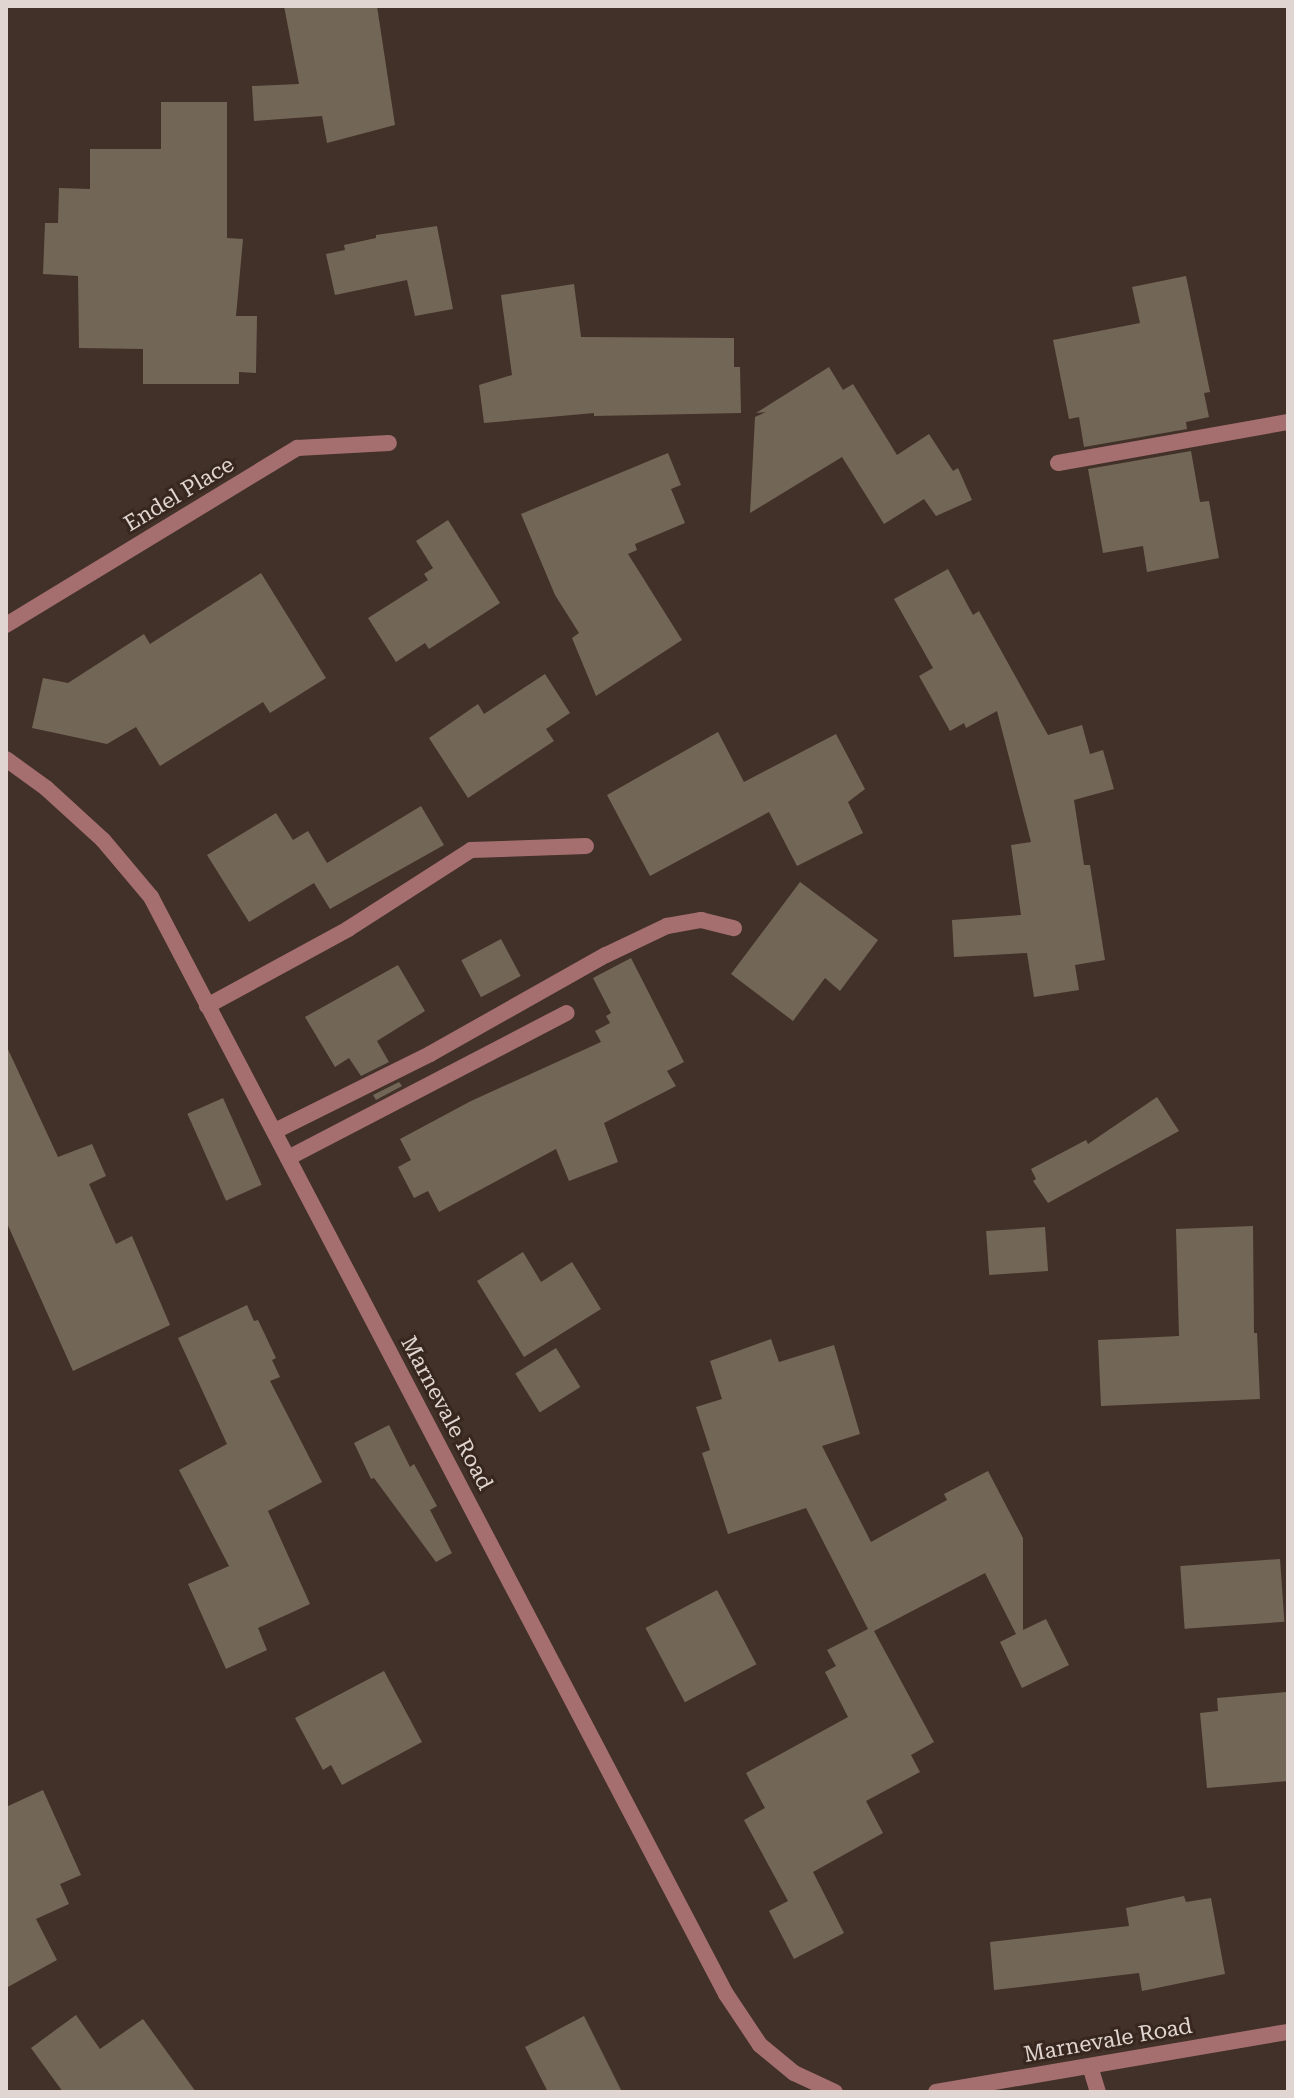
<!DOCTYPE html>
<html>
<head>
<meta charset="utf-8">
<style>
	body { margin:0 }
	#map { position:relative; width:1294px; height:2098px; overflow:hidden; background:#423129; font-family:"Roboto Serif",serif }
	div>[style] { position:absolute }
	.building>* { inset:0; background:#726757; transform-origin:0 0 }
	.lane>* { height:16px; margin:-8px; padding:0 8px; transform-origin:8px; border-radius:8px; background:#a56f6f }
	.street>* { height:16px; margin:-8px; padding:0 8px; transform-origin:8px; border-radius:8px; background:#a56f6f }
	span { translate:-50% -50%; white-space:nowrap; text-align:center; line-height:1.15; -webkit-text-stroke:6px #37271f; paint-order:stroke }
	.street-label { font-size:22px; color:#e0d5d0 }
	.frame { position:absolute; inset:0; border:8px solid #e0d5d0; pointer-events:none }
</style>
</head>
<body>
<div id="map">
	<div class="building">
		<i style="clip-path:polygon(284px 6px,377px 6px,395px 125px,327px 143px,322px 116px,254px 121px,252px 86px,299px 84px)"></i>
		<i style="clip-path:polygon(161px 102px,227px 102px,227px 238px,243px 239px,236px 316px,257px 316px,256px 373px,239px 372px,239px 384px,143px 384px,143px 349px,79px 348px,78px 276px,43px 274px,45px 223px,58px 223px,59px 188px,90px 189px,90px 149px,161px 149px)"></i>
		<i style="clip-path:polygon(437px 226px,453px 309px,415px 316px,407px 280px,335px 295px,326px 254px,345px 250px,344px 245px,376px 238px,376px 235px)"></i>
		<i style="clip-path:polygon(1186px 276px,1210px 392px,1204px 393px,1209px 417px,1186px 422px,1187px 429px,1084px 447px,1079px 417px,1069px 419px,1053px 340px,1140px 323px,1132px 287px)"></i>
		<i style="clip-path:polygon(574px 284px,581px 337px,734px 338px,734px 367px,740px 367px,741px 413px,594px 416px,594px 413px,484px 423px,479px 385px,512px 375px,501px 295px)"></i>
		<i style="clip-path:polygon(829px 367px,843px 390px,853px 384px,897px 455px,929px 434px,953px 471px,958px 468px,972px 500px,936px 516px,924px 499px,884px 524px,842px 457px,750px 513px,755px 417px,766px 412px,756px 413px)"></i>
		<i style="clip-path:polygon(1191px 451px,1200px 502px,1209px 501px,1219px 558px,1147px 572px,1143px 546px,1103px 553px,1088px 469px)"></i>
		<i style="clip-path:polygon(668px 453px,681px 485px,671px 489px,685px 523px,635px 544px,637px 550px,628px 554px,682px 640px,596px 696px,572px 638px,579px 633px,555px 595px,521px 514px)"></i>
		<i style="clip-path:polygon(448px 520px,500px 603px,429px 649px,425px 643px,396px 662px,368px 618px,428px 580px,424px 574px,433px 568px,416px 541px)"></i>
		<i style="clip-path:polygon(948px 569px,973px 615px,979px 611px,1048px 735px,1082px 725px,1090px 754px,1103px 750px,1114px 789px,1074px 800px,1084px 865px,1090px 865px,1105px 960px,1075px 965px,1079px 990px,1034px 997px,1027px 953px,954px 957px,952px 920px,1021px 915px,1011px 845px,1031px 842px,997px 711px,966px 728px,964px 723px,950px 731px,919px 676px,933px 668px,894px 599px)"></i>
		<i style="clip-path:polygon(261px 573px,326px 678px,270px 713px,263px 702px,160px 766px,136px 727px,107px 744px,32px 728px,43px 678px,68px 683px,144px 634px,150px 644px)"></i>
		<i style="clip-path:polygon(545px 674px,570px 713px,546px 729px,554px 741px,468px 798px,429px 738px,478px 704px,484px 714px)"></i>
		<i style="clip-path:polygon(718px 732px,744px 782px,836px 734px,865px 789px,848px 802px,863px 833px,797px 866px,769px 812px,650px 876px,607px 795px)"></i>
		<i style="clip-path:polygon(421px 806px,444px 845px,330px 909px,314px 883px,249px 922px,207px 855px,276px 813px,293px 840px,308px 831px,327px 863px)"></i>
		<i style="clip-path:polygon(800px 882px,878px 940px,840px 991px,825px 978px,793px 1021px,731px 974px)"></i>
		<i style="left:501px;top:939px;width:42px;height:45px;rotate:62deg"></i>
		<i style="clip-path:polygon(631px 958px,684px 1062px,667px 1071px,676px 1086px,604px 1123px,618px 1162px,569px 1181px,556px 1149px,439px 1212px,428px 1191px,414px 1198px,398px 1167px,411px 1160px,400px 1139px,471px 1101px,601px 1042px,595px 1031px,610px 1023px,606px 1016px,611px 1013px,593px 978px)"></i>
		<i style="clip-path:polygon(398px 965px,425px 1011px,377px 1041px,389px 1062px,361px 1076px,349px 1058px,335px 1067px,305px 1017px)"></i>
		<i style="clip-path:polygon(6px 1045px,58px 1157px,92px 1144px,106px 1176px,89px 1184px,116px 1244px,132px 1236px,170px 1325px,73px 1371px,6px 1221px)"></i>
		<i style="clip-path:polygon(399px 1082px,402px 1086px,376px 1100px,373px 1095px)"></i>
		<i style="clip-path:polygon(1157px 1097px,1179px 1131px,1048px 1203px,1033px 1181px,1036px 1179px,1031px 1169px,1086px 1140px,1088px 1144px)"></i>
		<i style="left:223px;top:1098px;width:95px;height:39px;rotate:66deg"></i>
		<i style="clip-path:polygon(1253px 1226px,1254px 1333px,1257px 1333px,1260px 1399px,1101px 1406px,1098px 1340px,1179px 1336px,1176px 1229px)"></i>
		<i style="left:1045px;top:1227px;width:44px;height:59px;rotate:86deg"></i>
		<i style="clip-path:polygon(523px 1252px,541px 1282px,572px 1262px,601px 1309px,524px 1357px,477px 1281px)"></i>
		<i style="clip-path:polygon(247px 1305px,254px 1321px,258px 1320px,276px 1358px,272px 1360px,280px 1377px,270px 1381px,322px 1482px,268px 1511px,310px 1604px,258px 1628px,267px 1650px,226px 1669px,188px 1584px,229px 1566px,179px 1470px,227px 1444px,178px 1338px)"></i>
		<i style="clip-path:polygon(771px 1339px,779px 1362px,834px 1345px,860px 1434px,822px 1446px,871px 1542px,947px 1500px,944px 1494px,988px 1471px,1023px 1538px,1023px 1630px,1046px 1619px,1069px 1665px,1022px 1688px,1000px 1642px,1016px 1634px,985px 1573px,874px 1631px,934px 1742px,911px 1755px,920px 1772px,866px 1801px,883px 1833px,813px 1872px,844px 1933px,794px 1959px,769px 1911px,788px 1901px,744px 1820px,765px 1808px,746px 1773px,848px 1717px,825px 1672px,836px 1666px,827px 1650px,868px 1629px,806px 1508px,728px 1534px,702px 1453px,710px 1450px,696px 1407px,722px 1399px,710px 1361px)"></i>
		<i style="left:556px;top:1348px;width:46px;height:48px;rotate:58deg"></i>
		<i style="clip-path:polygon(389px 1425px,410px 1467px,414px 1464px,437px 1506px,430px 1510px,452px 1553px,436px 1562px,374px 1478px,371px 1479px,354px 1443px)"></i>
		<i style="left:1280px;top:1559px;width:63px;height:100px;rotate:86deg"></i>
		<i style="left:717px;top:1590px;width:84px;height:81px;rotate:62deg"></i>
		<i style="clip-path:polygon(384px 1671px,422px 1742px,342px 1785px,331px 1765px,323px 1770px,295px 1718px)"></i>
		<i style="clip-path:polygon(1286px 1692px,1288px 1781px,1207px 1788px,1200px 1713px,1218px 1711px,1217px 1698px)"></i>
		<i style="clip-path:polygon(43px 1790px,81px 1875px,60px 1884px,69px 1904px,36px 1919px,57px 1960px,6px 1988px,6px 1807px)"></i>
		<i style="clip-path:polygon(1184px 1896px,1186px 1902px,1211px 1898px,1225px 1974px,1142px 1991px,1139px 1973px,994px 1990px,990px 1942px,1129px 1926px,1126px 1908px)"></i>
		<i style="clip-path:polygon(76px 2015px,100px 2049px,143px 2019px,196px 2092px,63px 2092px,31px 2048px)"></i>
		<i style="clip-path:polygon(584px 2016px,622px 2092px,548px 2092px,525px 2047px)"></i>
	</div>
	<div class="lane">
		<i style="left:1058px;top:463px;width:234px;rotate:-10.1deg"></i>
		<i style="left:207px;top:1006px;width:161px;rotate:-28.6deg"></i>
		<i style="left:348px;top:929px;width:146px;rotate:-32.7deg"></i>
		<i style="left:471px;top:850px;width:115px;rotate:-2deg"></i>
		<i style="left:275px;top:1131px;width:173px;rotate:-26.4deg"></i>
		<i style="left:430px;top:1054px;width:202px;rotate:-29.4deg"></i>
		<i style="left:606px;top:955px;width:68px;rotate:-25.4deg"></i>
		<i style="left:667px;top:926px;width:35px;rotate:-10deg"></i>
		<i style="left:701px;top:920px;width:34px;rotate:14deg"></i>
		<i style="left:288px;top:1158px;width:314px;rotate:-27.5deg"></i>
	</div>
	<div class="street">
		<i style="left:6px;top:625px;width:341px;rotate:-31.3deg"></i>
		<i style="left:297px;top:448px;width:92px;rotate:-3.1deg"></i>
		<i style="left:6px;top:759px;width:49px;rotate:35.9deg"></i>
		<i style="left:46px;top:788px;width:77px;rotate:42.4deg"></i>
		<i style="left:103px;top:840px;width:75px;rotate:49.9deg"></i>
		<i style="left:151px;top:897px;width:1239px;rotate:62.34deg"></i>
		<i style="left:726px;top:1994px;width:61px;rotate:56.3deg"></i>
		<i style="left:760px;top:2045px;width:44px;rotate:39.5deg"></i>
		<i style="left:794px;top:2073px;width:45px;rotate:24.9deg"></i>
		<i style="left:1090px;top:2066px;width:27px;rotate:73deg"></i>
		<i style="left:936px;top:2092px;width:357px;rotate:-9.7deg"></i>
	</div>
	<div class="street-label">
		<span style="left:179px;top:494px;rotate:-31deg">Endel Place</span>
		<span style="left:447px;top:1413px;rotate:62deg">Marnevale Road</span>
		<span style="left:1108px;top:2040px;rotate:-10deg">Marnevale Road</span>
	</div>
	<div class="frame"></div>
</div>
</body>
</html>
